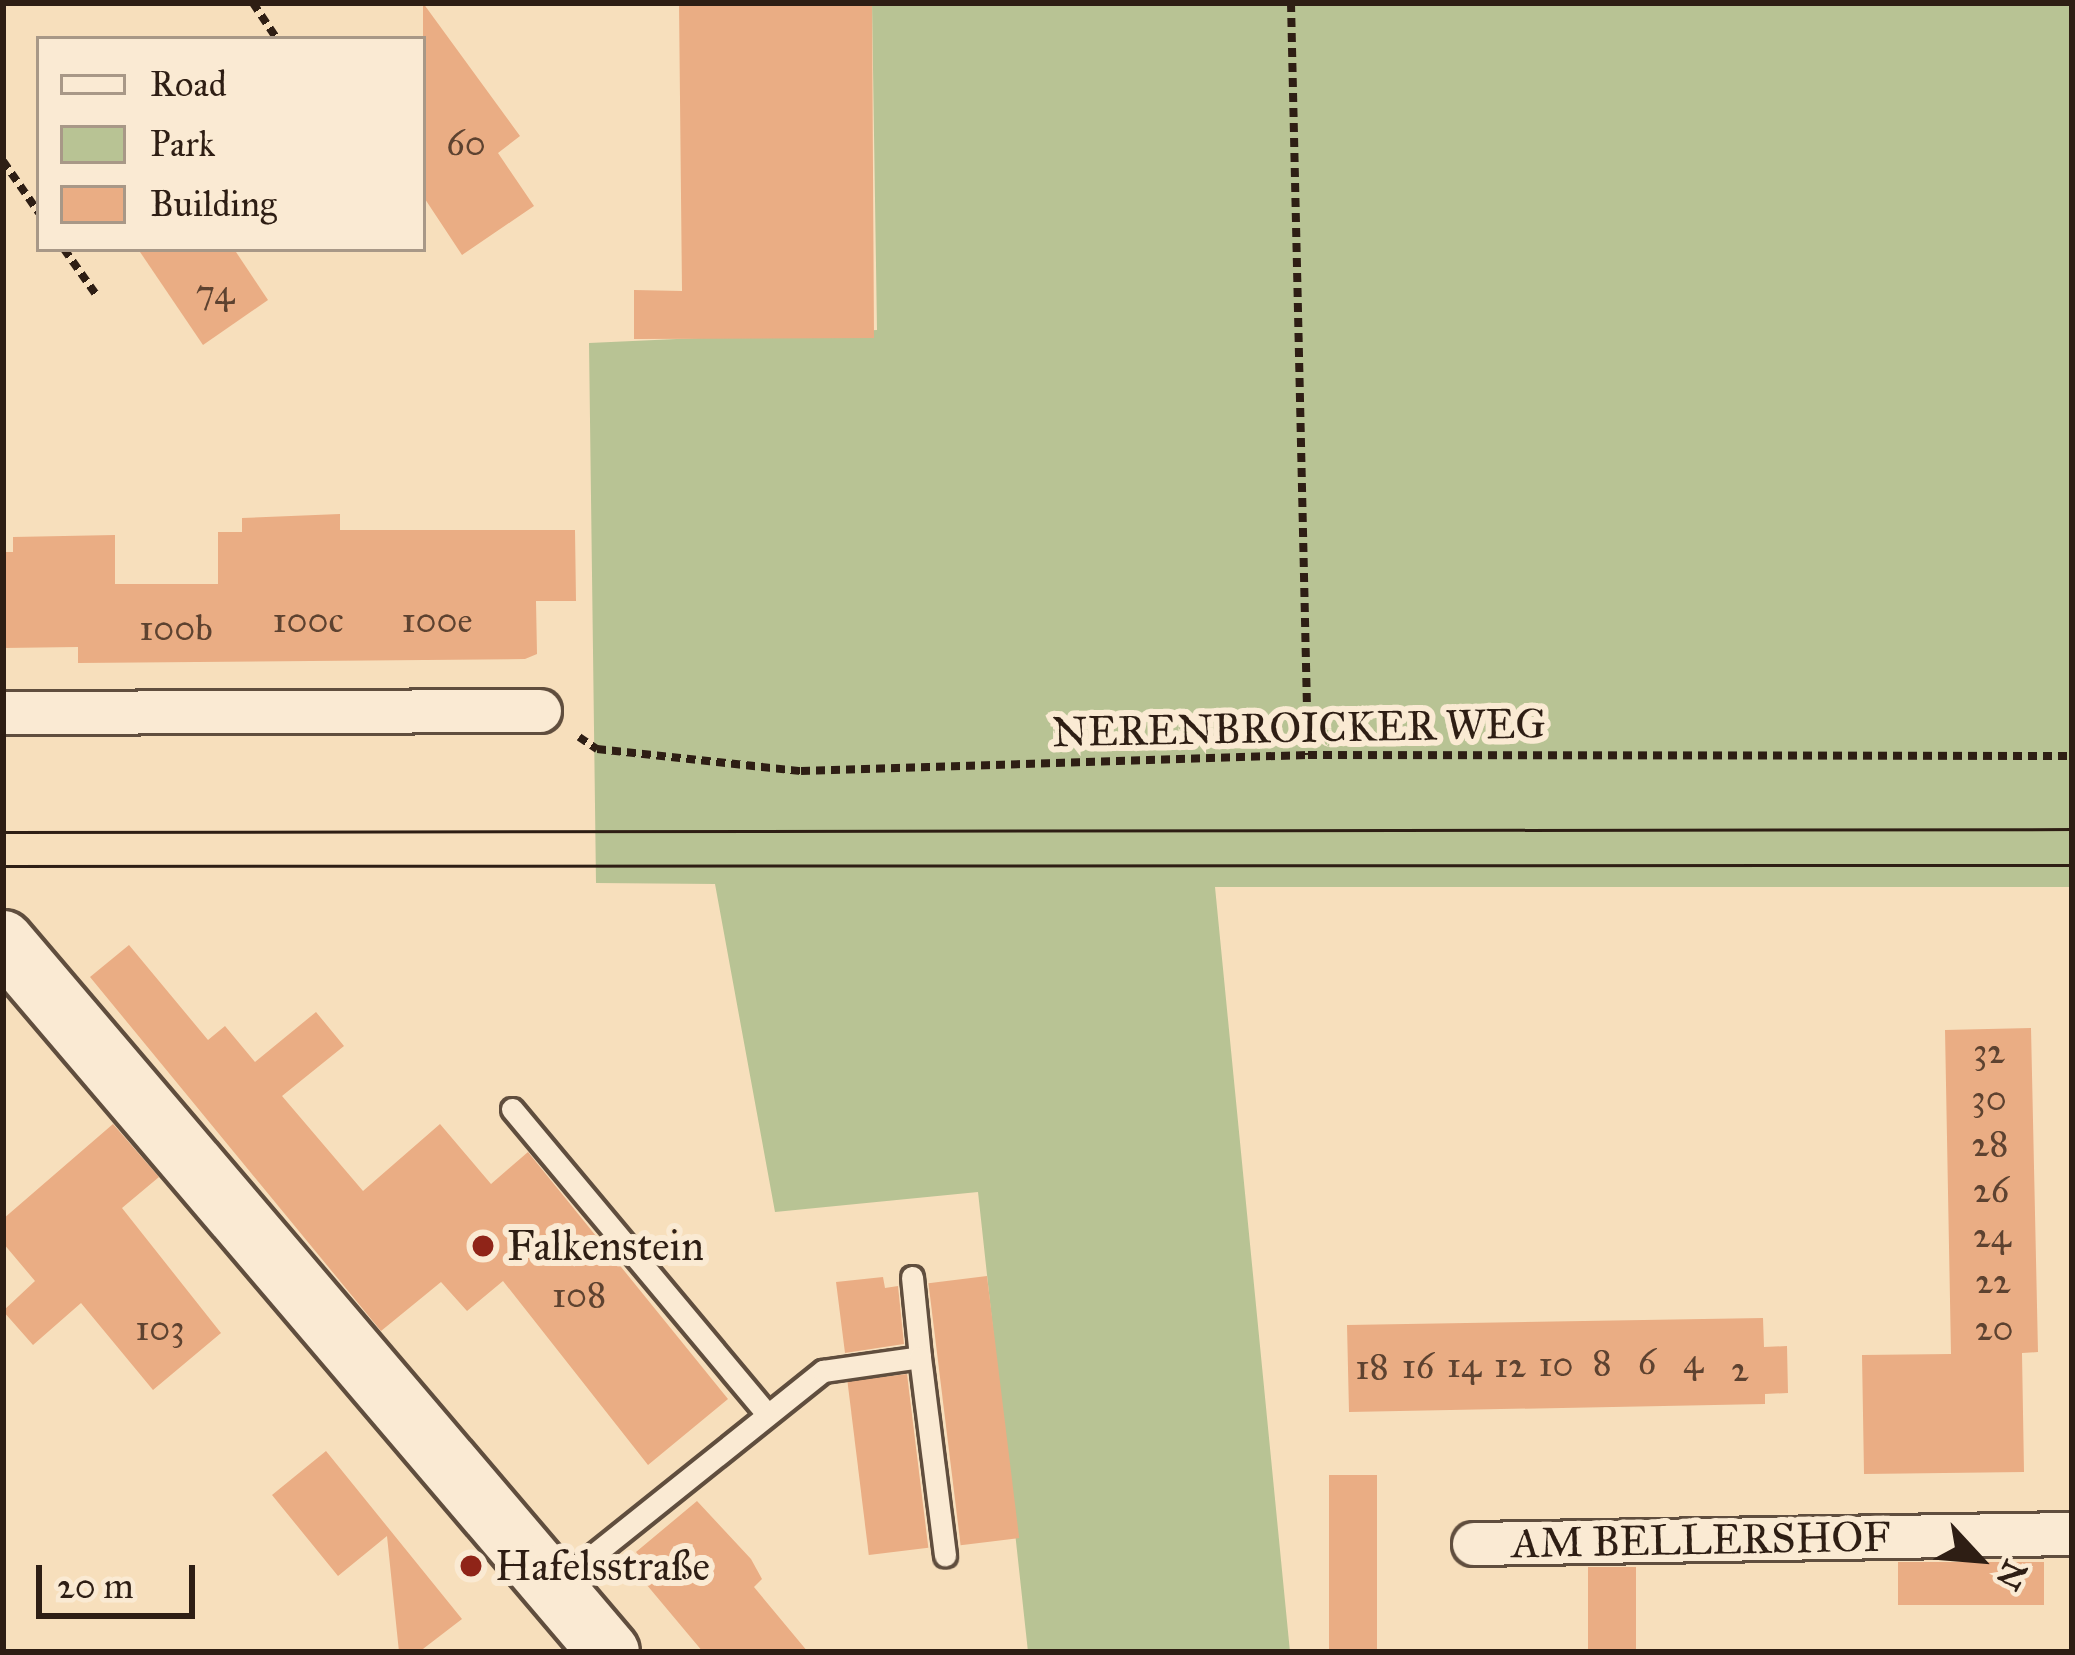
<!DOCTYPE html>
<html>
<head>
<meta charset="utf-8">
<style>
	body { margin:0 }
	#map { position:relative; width:2075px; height:1655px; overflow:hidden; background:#f7dfbc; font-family:"IM FELL Great Primer",serif }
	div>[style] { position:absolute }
	.green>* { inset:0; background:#b8c394 }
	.building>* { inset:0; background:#eaad84; transform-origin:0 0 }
	.path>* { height:8px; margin-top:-4px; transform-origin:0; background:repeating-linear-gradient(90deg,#2e1e14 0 9px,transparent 0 15px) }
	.roads { filter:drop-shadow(3px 0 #604e3e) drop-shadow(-3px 0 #604e3e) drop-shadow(0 3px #604e3e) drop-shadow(0 -3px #604e3e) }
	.lane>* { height:21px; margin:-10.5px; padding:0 10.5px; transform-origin:10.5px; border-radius:10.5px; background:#faead3 }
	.street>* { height:42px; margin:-21px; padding:0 21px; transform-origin:21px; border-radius:21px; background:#faead3 }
	.secondary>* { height:60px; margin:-30px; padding:0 30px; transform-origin:30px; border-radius:30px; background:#faead3 }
	.tram>* { height:3px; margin:-1.5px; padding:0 1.5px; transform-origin:1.5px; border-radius:1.5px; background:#2e1e14 }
	.dots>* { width:33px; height:33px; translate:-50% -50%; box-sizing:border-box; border:6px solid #faead3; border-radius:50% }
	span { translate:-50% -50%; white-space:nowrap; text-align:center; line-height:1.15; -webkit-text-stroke:12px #faead3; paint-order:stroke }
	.number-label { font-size:36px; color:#5d4230 }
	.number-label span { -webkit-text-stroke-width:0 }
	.street-label { font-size:42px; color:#2e1e14 }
	.poi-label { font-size:42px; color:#2e1e14 }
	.left { translate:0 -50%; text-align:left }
	.frame { position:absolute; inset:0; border:6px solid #2e1e14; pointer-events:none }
	.legend { position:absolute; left:36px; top:36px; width:390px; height:216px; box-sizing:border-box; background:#faead3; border:3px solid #a89887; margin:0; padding:15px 21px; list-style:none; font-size:36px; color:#2e1e14 }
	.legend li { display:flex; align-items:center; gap:24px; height:60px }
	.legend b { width:60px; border:3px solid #a89887 }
	.north { position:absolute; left:1919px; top:1499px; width:120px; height:120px; -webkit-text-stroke:9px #faead3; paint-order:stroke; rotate:116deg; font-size:33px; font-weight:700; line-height:48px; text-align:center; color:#2e1e14 }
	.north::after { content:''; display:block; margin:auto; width:42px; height:54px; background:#2e1e14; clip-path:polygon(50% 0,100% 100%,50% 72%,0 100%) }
	.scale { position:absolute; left:36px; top:1565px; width:159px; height:54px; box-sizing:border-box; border:6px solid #2e1e14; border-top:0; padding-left:15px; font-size:36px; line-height:42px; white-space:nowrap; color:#2e1e14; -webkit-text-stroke:9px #faead3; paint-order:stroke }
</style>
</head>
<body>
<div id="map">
	<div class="green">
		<i style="clip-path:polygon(872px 3px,2072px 3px,2072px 887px,1215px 887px,1290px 1652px,1028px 1652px,978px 1192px,775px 1212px,715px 884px,596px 883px,589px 343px,877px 330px)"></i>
	</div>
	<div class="building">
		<i style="clip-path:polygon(423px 3px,520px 136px,498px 153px,534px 206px,462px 255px,423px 196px)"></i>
		<i style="clip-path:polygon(679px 3px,872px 3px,874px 338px,634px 339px,634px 290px,682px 291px)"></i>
		<i style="clip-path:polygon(138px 249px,234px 249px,268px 300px,203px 345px)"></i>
		<i style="clip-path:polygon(340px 514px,340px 530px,575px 530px,576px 601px,536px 601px,537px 654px,525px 659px,78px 663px,78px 647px,3px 648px,3px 552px,13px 552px,13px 537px,115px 535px,115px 584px,218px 584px,218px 532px,242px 532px,242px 518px)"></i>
		<i style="clip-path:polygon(129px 945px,208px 1040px,225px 1026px,255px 1062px,316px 1012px,344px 1046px,282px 1096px,363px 1191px,440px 1124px,491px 1184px,528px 1152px,728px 1399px,648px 1465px,503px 1281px,467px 1311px,441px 1282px,381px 1331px,90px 977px)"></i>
		<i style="clip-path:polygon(2031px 1028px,2038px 1352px,2022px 1353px,2024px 1472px,1864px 1474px,1862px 1355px,1951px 1354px,1945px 1030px)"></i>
		<i style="clip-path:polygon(113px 1124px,159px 1177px,122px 1208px,221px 1333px,153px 1390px,81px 1303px,33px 1345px,3px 1311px,35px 1281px,3px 1243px,3px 1219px)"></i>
		<i style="left:987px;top:1276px;width:264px;height:59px;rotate:83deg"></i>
		<i style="clip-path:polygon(883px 1277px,885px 1288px,898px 1286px,904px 1344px,845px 1353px,836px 1282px)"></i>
		<i style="clip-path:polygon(1763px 1318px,1764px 1347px,1787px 1346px,1788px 1393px,1765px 1394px,1765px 1404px,1349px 1412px,1347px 1325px)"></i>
		<i style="left:907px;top:1374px;width:175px;height:60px;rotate:83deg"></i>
		<i style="clip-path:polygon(326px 1451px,462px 1619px,419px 1652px,399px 1652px,387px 1536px,338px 1576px,272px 1495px)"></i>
		<i style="left:1377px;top:1475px;width:177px;height:48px;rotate:90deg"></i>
		<i style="clip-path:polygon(697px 1501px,751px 1559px,762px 1579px,754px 1587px,808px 1652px,703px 1652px,641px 1578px,650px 1570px,636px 1552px)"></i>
		<i style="left:1898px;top:1562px;width:146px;height:43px"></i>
		<i style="left:1636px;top:1567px;width:85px;height:48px;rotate:90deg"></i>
	</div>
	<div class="path">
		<i style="left:253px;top:3px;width:43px;rotate:56.3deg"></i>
		<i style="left:1291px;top:3px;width:752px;rotate:88.7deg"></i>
		<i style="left:3px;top:161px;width:63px;rotate:55.3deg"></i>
		<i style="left:64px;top:249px;width:57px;rotate:54.9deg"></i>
		<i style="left:579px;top:737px;width:22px;rotate:34deg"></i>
		<i style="left:597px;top:749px;width:205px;rotate:6.2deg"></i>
		<i style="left:801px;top:771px;width:507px;rotate:-1.81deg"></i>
		<i style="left:1308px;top:755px;width:764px;rotate:0.07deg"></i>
	</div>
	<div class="roads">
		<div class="lane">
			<i style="left:512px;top:1109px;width:398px;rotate:50.1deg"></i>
			<i style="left:912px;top:1277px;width:80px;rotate:84.3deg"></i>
			<i style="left:557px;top:1584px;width:341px;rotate:-38.7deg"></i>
			<i style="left:823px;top:1371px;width:98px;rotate:-8.2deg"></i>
			<i style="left:920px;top:1357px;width:200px;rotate:82.8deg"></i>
		</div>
		<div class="street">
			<i style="left:3px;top:713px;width:537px;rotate:-0.21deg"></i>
			<i style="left:1474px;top:1544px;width:598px;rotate:-0.96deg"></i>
		</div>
		<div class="secondary">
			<i style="left:3px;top:941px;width:934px;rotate:49.56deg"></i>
		</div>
	</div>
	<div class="tram">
		<i style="left:3px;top:832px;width:2069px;rotate:-0.08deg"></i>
		<i style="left:3px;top:866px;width:2069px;rotate:-0.03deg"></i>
	</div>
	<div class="dots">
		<i style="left:483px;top:1246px;background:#8f2418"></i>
		<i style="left:471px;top:1566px;background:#8f2418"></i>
	</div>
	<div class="number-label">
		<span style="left:466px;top:144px">60</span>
		<span style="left:215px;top:293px">74</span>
		<span style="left:308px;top:621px">100c</span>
		<span style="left:437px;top:621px">100e</span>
		<span style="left:176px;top:629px">100b</span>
		<span style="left:1989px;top:1052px">32</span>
		<span style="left:1989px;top:1099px">30</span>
		<span style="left:1990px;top:1145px">28</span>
		<span style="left:1991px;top:1191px">26</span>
		<span style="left:1992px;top:1236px">24</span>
		<span style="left:1993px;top:1282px">22</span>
		<span style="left:579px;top:1296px">108</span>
		<span style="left:160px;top:1329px">103</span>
		<span style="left:1994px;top:1329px">20</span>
		<span style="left:1693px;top:1362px">4</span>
		<span style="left:1647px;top:1363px">6</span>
		<span style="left:1602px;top:1364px">8</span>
		<span style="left:1556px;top:1365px">10</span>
		<span style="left:1464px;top:1366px">14</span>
		<span style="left:1510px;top:1366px">12</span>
		<span style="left:1418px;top:1367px">16</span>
		<span style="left:1372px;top:1368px">18</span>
		<span style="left:1740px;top:1370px">2</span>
	</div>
	<div class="street-label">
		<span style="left:1299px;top:728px;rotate:-1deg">NERENBROICKER WEG</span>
		<span style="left:1701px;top:1540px;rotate:-1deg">AM BELLERSHOF</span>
	</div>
	<div class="poi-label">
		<span class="left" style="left:507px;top:1246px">Falkenstein</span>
		<span class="left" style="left:495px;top:1566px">Hafelsstraße</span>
	</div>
	<div class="frame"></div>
	<ul class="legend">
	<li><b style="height:15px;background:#faead3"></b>Road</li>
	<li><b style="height:33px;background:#b8c394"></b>Park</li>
	<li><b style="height:33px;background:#eaad84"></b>Building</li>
	</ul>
	<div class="north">N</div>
	<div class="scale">20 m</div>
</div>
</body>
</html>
